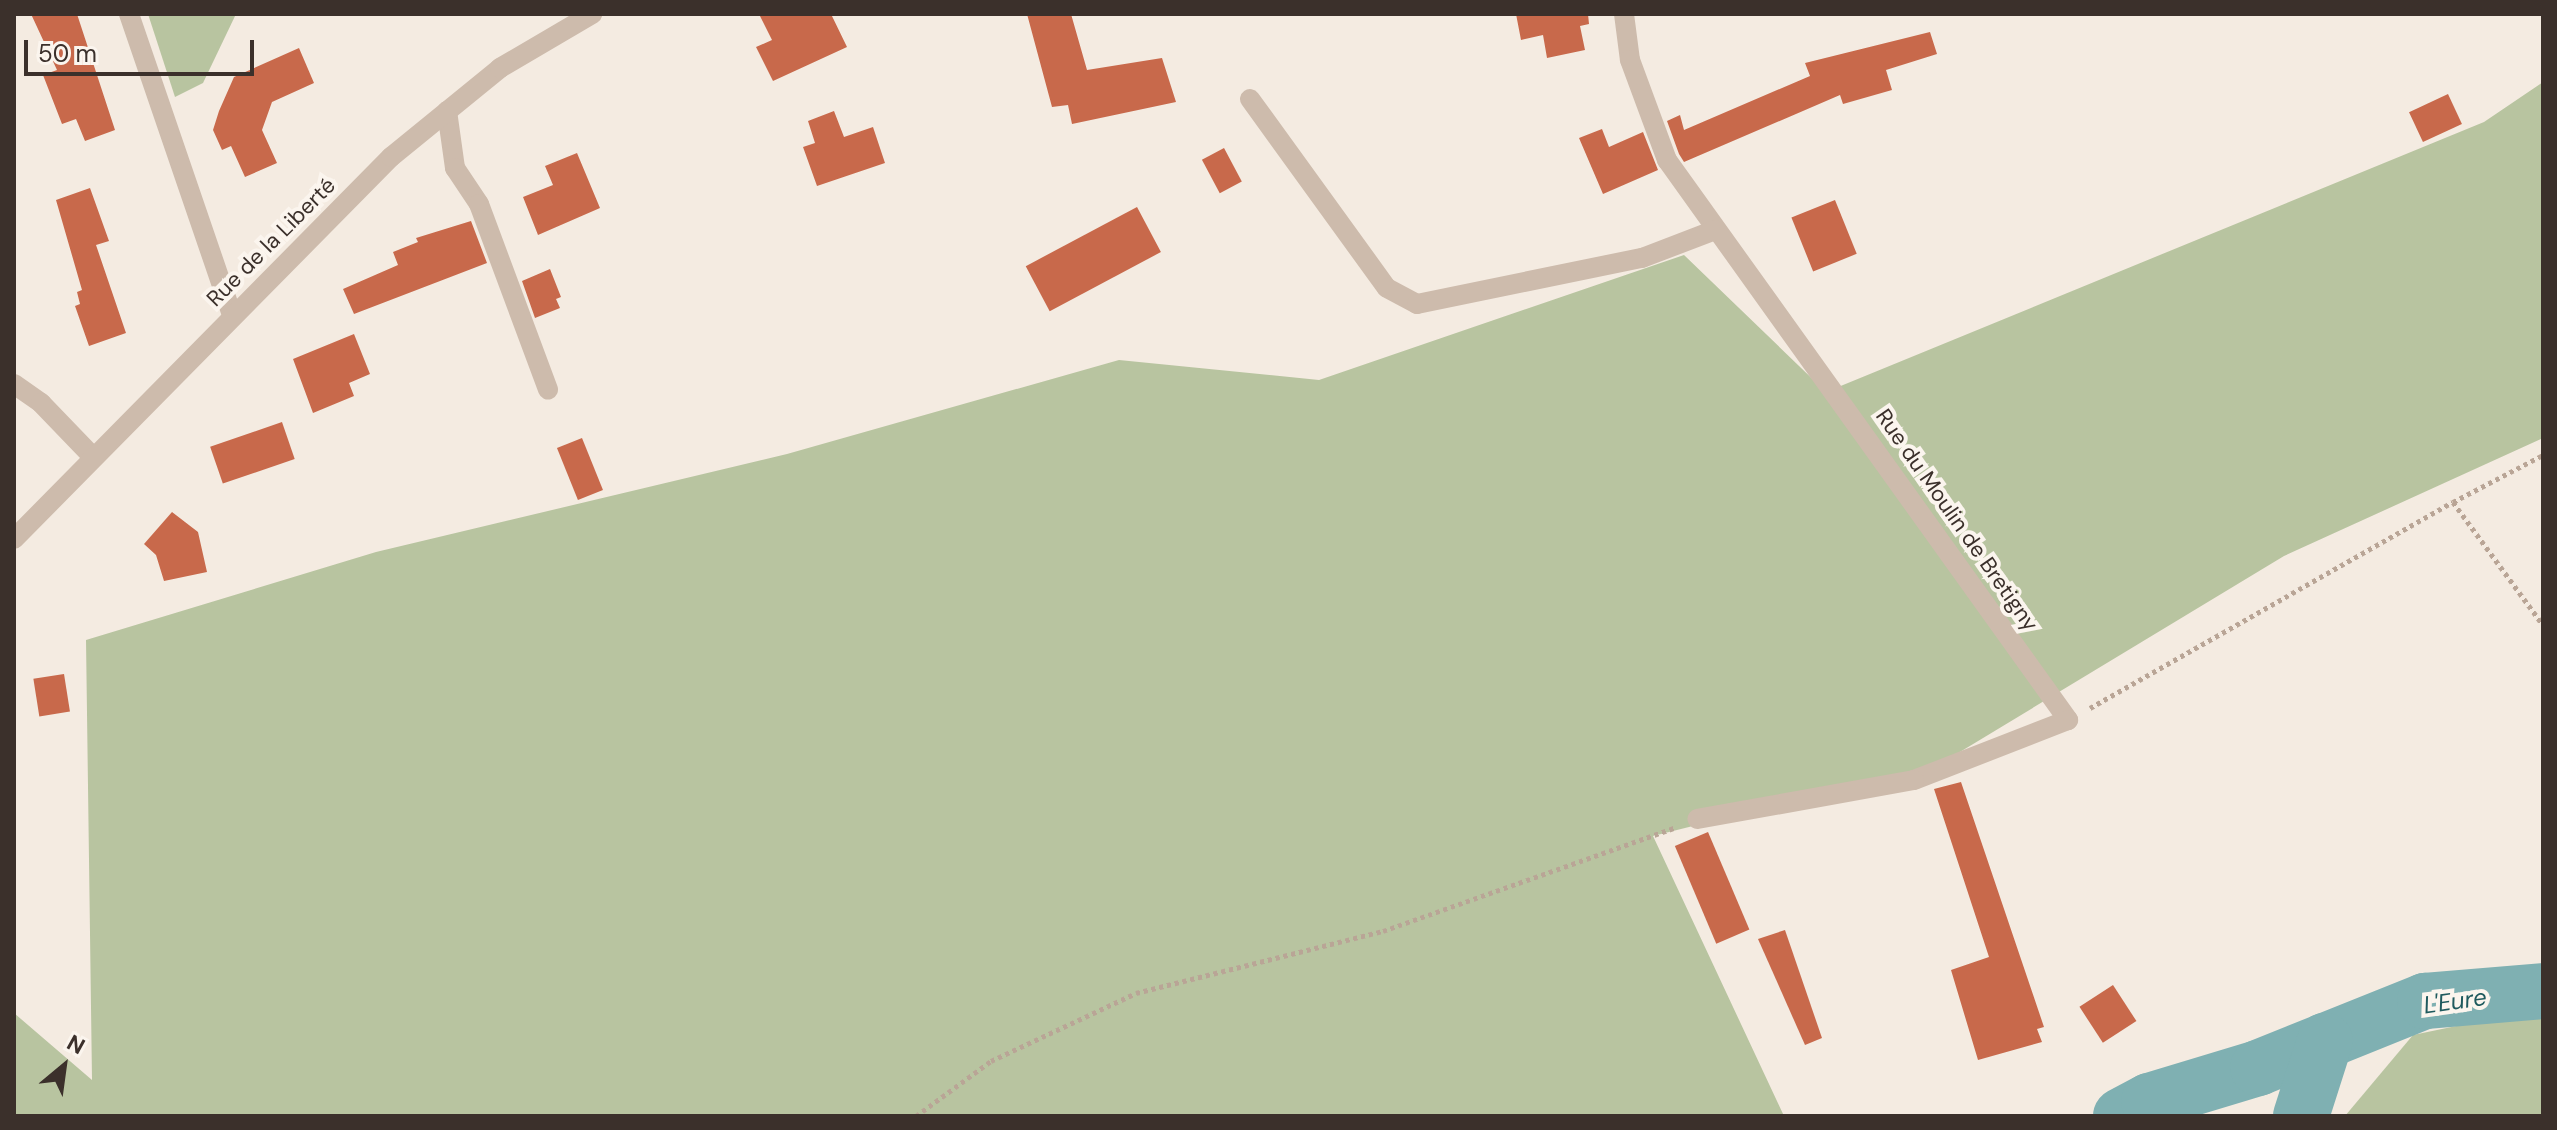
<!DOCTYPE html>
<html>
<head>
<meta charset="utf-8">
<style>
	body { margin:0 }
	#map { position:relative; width:2557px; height:1130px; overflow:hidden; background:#f4ebe1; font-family:"DM Sans",sans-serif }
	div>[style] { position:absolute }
	.green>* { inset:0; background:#b8c4a0 }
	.river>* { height:56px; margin:-28px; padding:0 28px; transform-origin:28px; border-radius:28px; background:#7fb0b2 }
	.building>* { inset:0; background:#c8694b; transform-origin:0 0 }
	.path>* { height:5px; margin-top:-2.5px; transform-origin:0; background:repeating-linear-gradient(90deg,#b9a596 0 4px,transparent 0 8px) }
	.minor>* { height:20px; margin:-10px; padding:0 10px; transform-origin:10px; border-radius:10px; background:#cdbbac }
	span { translate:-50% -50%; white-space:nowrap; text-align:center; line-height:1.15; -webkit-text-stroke:8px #fbf5ee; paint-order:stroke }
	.street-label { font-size:22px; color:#3b302b }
	.water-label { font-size:24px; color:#1f5a5e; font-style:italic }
	.frame { position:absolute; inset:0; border:16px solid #3b302b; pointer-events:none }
	.north { position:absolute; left:24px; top:1026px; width:80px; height:80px; -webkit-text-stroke:6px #fbf5ee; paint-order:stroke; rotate:29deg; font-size:22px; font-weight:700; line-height:32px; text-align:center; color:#3b302b }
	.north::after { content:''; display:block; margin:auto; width:28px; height:36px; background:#3b302b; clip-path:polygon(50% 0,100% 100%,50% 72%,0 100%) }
	.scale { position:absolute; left:24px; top:40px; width:230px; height:36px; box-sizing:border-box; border:4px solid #3b302b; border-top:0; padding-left:10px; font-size:24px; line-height:28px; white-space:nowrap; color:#3b302b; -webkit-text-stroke:6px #fbf5ee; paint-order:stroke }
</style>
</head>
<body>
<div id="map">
	<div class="green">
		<i style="clip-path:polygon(148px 14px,236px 14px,203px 83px,175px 97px)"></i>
		<i style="clip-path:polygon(2543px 82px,2543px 438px,2284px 556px,1940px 764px,1653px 836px,1784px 1116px,14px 1116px,14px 1013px,92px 1080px,86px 640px,376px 552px,787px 454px,1119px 360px,1319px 380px,1684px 255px,1826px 392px,2484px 122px)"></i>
		<i style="clip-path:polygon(2543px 1008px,2543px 1116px,2345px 1116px,2413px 1035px)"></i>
	</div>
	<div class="river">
		<i style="left:2121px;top:1116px;width:32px;rotate:-28deg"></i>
		<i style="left:2149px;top:1101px;width:114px;rotate:-16.8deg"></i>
		<i style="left:2258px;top:1068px;width:180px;rotate:-21.9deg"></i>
		<i style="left:2425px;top:1001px;width:118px;rotate:-4.8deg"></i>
		<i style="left:2301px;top:1116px;width:79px;rotate:-72.3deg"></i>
	</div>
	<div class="building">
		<i style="clip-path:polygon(31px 14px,77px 14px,115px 130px,85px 141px,76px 119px,62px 124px,43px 75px,57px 70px)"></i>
		<i style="clip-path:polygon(759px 14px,831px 14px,847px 47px,773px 81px,756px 47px,772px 40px)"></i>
		<i style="clip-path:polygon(1027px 14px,1071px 14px,1087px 70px,1162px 58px,1176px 102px,1072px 124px,1068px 105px,1052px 107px)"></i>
		<i style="clip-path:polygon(1516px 14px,1588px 14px,1589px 24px,1580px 26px,1585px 50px,1547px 58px,1543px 35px,1521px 40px)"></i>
		<i style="clip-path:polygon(1930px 32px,1937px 54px,1886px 70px,1892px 90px,1843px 104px,1840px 95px,1684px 162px,1679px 154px,1667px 121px,1680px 115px,1684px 130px,1810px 76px,1805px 63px)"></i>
		<i style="clip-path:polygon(299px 48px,314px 83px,272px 102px,262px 130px,277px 163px,245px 177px,231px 146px,222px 150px,213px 130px,219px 111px,234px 77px)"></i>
		<i style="left:2448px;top:94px;width:33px;height:43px;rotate:65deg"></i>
		<i style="clip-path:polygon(834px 111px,844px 137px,873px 127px,885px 163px,817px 186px,803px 147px,815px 143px,808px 121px)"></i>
		<i style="clip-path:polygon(1602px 129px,1609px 147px,1643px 132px,1658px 170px,1603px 194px,1579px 138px)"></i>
		<i style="left:1224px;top:148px;width:38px;height:25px;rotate:62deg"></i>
		<i style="clip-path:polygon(577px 153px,600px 208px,538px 235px,523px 197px,553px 185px,545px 166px)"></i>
		<i style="clip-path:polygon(90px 188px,109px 241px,96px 245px,126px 333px,89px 346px,75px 306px,80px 304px,77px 292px,82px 290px,56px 200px)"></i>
		<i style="left:1835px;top:200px;width:58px;height:47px;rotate:68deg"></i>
		<i style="left:1137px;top:207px;width:51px;height:126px;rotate:62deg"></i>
		<i style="clip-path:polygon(471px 221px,487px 263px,354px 314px,343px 289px,398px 265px,393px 252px,418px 242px,416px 238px)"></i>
		<i style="clip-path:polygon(550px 269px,561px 297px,556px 299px,560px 308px,535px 318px,522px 281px)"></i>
		<i style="clip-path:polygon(354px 334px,370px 374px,349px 383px,354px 396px,313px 413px,293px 359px)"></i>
		<i style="left:282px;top:422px;width:39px;height:76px;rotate:71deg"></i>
		<i style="left:582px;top:438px;width:56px;height:27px;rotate:68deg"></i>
		<i style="clip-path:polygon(172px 512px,198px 532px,207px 572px,164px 581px,156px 555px,144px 544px)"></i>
		<i style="left:64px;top:674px;width:38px;height:31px;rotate:81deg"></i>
		<i style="clip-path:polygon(1961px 782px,2044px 1027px,2037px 1029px,2042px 1042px,1978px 1060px,1951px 970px,1989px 957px,1934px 789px)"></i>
		<i style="left:1708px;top:832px;width:106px;height:36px;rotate:67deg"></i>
		<i style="clip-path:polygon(1785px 930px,1822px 1038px,1805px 1045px,1758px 939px)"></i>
		<i style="left:2113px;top:985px;width:43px;height:40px;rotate:57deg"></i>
	</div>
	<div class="path">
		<i style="left:2453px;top:502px;width:102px;rotate:-27.6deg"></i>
		<i style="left:2090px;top:708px;width:417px;rotate:-29.6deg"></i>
		<i style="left:2453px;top:502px;width:152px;rotate:53.8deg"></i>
		<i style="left:916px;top:1116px;width:93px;rotate:-36.3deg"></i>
		<i style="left:991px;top:1061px;width:160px;rotate:-25.1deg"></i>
		<i style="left:1136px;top:993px;width:255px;rotate:-14.1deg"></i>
		<i style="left:1383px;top:931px;width:311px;rotate:-19.5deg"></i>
	</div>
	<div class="minor">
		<i style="left:129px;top:14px;width:317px;rotate:71.1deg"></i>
		<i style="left:1624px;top:14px;width:46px;rotate:82.6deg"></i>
		<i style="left:1630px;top:60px;width:107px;rotate:69.7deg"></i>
		<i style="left:1667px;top:160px;width:689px;rotate:54.39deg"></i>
		<i style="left:2068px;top:720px;width:165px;rotate:158.7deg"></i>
		<i style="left:1914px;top:780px;width:220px;rotate:169.8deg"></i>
		<i style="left:1250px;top:99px;width:233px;rotate:54.1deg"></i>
		<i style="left:1387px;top:288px;width:34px;rotate:28deg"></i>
		<i style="left:1417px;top:304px;width:230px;rotate:-11.6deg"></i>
		<i style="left:1642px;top:258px;width:78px;rotate:-21deg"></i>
		<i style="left:447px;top:111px;width:58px;rotate:82deg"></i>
		<i style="left:455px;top:168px;width:43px;rotate:56.3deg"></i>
		<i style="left:479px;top:204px;width:198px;rotate:69.6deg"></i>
		<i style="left:14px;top:384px;width:33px;rotate:35deg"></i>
		<i style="left:41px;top:403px;width:75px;rotate:46.1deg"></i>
		<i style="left:14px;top:539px;width:537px;rotate:-45.38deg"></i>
		<i style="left:391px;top:157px;width:141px;rotate:-39.2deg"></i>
		<i style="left:500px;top:68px;width:107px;rotate:-30.4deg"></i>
	</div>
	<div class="street-label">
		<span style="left:271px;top:242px;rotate:-45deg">Rue de la Liberté</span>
		<span style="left:1957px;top:520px;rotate:55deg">Rue du Moulin de Bretigny</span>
	</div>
	<div class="water-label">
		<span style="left:2455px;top:1001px;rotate:-8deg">L'Eure</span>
	</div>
	<div class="frame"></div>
	<div class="north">N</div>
	<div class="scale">50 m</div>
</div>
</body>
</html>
